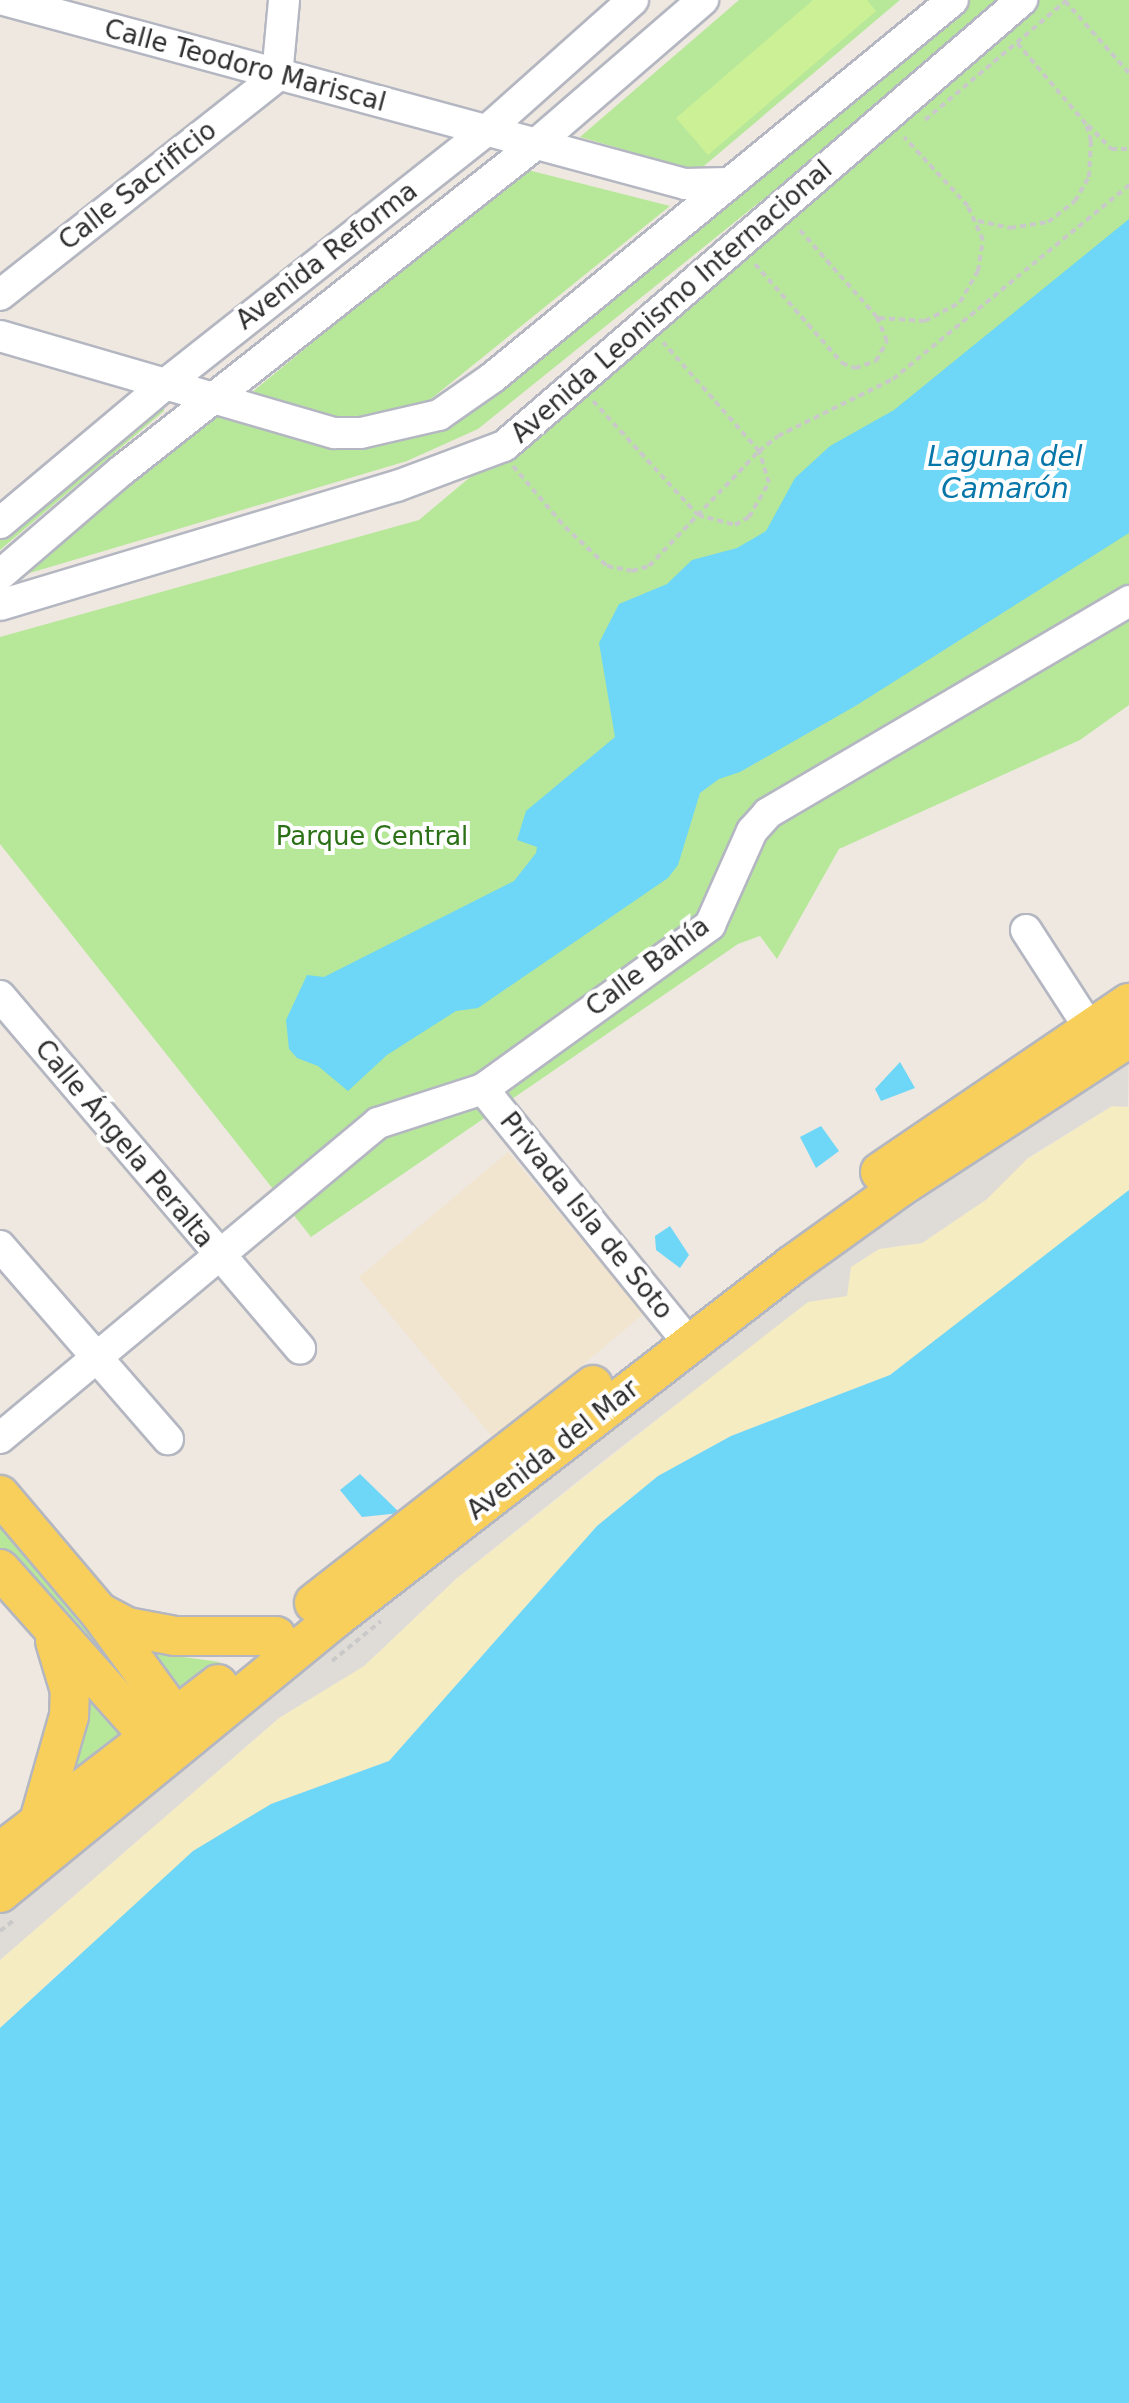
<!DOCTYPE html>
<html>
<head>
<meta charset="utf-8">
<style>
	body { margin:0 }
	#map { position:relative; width:1129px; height:2403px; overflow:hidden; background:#efe8e0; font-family:"DejaVu Sans",sans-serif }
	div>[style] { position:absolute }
	.education>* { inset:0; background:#f1e5cf; transform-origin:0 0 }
	.green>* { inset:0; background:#b7e89a }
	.sand>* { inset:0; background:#f5ecc2 }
	.pitch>* { inset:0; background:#ccf095 }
	.plaza>* { inset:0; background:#dfdbd7 }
	.water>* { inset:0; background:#6ed6f6 }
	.path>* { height:4px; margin-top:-2px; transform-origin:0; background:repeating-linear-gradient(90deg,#c9c9c9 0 6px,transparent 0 10px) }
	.roads { filter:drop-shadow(2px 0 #b4b7c1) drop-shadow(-2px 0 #b4b7c1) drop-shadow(0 2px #b4b7c1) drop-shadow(0 -2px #b4b7c1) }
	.minor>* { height:30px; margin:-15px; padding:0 15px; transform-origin:15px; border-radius:15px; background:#fff }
	.major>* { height:38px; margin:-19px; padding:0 19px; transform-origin:19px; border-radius:19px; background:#f9cf5b }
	span { translate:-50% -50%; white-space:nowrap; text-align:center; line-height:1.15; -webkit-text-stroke:8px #fff; paint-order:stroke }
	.street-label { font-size:26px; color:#2e2e2e }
	.park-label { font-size:26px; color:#2c7117 }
	.water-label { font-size:28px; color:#0676a9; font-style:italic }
</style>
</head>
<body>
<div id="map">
	<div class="education">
		<i style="left:508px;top:1152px;width:211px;height:195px;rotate:50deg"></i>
	</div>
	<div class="green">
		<i style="clip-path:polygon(739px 0,900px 0,698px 171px,580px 137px)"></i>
		<i style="clip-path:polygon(961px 0,996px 0,787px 180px,478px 429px,407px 461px,13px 578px,227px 409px,349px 444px,453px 418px)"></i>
		<i style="clip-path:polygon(1039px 0,1129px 0,1129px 705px,1080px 740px,839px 849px,777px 959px,760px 936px,738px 944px,311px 1237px,0 844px,0 637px,419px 520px)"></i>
		<i style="clip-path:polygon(524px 169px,670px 206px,426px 403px,359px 421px,245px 398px)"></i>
		<i style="clip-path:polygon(164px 402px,164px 411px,0 550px,0 530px)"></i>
		<i style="clip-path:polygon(0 1523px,150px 1706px,0 1554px)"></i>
		<i style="clip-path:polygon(133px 1650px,220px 1662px,218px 1670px,169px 1704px)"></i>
		<i style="clip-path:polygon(82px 1689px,129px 1734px,72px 1777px)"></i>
	</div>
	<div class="sand">
		<i style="clip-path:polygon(1112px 1106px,1129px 1107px,1129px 1190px,1118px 1201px,890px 1375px,731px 1436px,658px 1476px,597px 1526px,389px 1761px,271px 1804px,72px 1961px,0 2028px,0 1960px,279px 1718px,364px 1666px,457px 1578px,850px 1267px,879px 1249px,922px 1243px,987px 1199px,1015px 1167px)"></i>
	</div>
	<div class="pitch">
		<i style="clip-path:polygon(813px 0,867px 0,876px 11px,708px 155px,676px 118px)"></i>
	</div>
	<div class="plaza">
		<i style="clip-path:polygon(1129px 1047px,1128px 1107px,1112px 1106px,1028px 1158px,987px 1199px,922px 1243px,879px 1249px,851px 1267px,847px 1296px,808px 1302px,602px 1462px,457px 1578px,364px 1666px,279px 1718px,0 1960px,0 1909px,882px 1214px,902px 1213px,940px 1187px,947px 1171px)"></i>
	</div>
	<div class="water">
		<i style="clip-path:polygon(1129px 219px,1129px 533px,857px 705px,740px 772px,719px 779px,700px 793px,678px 865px,668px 878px,478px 1008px,456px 1011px,387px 1055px,348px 1091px,318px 1066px,297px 1058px,289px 1049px,286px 1020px,307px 975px,324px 977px,514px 881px,536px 853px,537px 847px,517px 840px,526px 811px,615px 737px,599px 643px,619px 604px,667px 584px,692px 560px,737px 548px,766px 531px,795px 478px,830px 446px,894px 410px)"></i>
		<i style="clip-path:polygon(900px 1062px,915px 1088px,881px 1101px,875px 1089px)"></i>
		<i style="clip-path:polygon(821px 1126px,839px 1151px,816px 1168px,800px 1137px)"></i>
		<i style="clip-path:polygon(1129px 1190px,1129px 2403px,0 2403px,0 2028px,193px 1851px,271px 1804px,389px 1761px,597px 1526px,658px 1476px,731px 1436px,890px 1375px)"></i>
		<i style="clip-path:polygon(670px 1226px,689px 1255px,680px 1268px,656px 1250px,655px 1236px)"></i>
		<i style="clip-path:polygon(360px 1474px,400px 1513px,362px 1517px,340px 1490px)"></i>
	</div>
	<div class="path">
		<i style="left:1065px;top:1px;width:96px;rotate:48.4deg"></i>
		<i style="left:925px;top:120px;width:186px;rotate:-40.2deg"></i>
		<i style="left:1088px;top:125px;width:33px;rotate:46deg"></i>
		<i style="left:1111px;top:149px;width:18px"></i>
		<i style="left:978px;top:221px;width:33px;rotate:12deg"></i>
		<i style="left:1010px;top:228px;width:38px;rotate:-9deg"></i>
		<i style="left:1048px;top:222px;width:34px;rotate:-38deg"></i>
		<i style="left:1075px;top:201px;width:28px;rotate:-60deg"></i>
		<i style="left:1089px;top:177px;width:36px;rotate:-87deg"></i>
		<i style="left:1091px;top:141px;width:18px;rotate:-106deg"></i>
		<i style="left:1086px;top:124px;width:106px;rotate:-130.4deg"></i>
		<i style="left:755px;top:264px;width:132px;rotate:48.7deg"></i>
		<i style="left:842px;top:363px;width:14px;rotate:21deg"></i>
		<i style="left:855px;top:368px;width:22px;rotate:-18deg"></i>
		<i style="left:876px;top:361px;width:23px;rotate:-61deg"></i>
		<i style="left:887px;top:341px;width:26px;rotate:-113deg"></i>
		<i style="left:877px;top:317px;width:119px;rotate:-131.6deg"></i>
		<i style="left:879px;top:318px;width:46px;rotate:3.7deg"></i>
		<i style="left:925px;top:321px;width:40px;rotate:-28deg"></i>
		<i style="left:960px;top:302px;width:36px;rotate:-60deg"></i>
		<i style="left:978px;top:271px;width:31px;rotate:-81deg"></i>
		<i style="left:983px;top:240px;width:37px;rotate:-114deg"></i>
		<i style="left:968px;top:206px;width:94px;rotate:-132.8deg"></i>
		<i style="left:593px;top:401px;width:155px;rotate:47.4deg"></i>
		<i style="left:698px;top:515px;width:38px;rotate:15deg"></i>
		<i style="left:735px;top:525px;width:16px;rotate:-30deg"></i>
		<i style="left:749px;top:517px;width:39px;rotate:-60deg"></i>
		<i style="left:769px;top:483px;width:34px;rotate:-107deg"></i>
		<i style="left:759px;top:451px;width:145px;rotate:-131.4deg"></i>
		<i style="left:513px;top:466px;width:80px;rotate:49.6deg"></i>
		<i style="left:565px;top:527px;width:57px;rotate:42.9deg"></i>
		<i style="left:607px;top:566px;width:25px;rotate:11deg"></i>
		<i style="left:632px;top:571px;width:18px;rotate:-16deg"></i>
		<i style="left:649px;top:566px;width:159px;rotate:-46.3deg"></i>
		<i style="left:759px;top:451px;width:24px;rotate:-38deg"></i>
		<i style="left:778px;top:436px;width:128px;rotate:-26.4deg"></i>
		<i style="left:893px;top:379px;width:306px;rotate:-39.4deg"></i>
		<i style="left:332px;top:1661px;width:63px;rotate:-39.2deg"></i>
		<i style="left:0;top:1931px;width:18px;rotate:-38deg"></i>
	</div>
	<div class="roads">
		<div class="minor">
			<i style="left:4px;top:0;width:705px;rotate:15.12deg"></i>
			<i style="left:685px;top:184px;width:44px;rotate:-1.3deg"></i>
			<i style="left:0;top:295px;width:353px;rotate:-38.3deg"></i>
			<i style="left:277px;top:76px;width:76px;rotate:-84.7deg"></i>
			<i style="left:0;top:336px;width:348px;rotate:16.2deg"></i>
			<i style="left:334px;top:433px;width:27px"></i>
			<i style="left:361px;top:433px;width:80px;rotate:-13deg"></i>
			<i style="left:439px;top:415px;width:65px;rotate:-34.9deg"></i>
			<i style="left:492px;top:378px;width:596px;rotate:-39.35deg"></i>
			<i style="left:0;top:523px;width:219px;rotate:-40deg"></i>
			<i style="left:168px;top:382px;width:405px;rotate:-38.3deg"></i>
			<i style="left:486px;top:131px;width:197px;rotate:-41.7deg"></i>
			<i style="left:0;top:575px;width:160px;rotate:-40.7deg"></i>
			<i style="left:121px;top:471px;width:528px;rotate:-38.24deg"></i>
			<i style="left:536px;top:144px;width:221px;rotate:-40.8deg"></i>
			<i style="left:0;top:605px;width:414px;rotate:-16.7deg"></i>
			<i style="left:397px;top:486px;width:114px;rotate:-20.5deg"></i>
			<i style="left:504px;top:446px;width:684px;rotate:-40.73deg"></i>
			<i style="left:1026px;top:930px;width:138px;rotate:57.1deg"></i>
			<i style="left:0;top:996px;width:463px;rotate:49.6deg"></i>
			<i style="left:483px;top:1089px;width:327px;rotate:51deg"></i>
			<i style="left:0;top:1246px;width:256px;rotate:49deg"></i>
			<i style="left:0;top:1438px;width:492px;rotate:-39.8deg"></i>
			<i style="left:378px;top:1123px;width:110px;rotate:-17.9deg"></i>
			<i style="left:483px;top:1089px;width:280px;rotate:-35.8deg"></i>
			<i style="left:710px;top:925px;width:103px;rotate:-65.9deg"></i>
			<i style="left:752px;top:831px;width:24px;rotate:-48deg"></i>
			<i style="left:768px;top:813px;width:419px;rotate:-30.4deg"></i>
		</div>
		<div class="major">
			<i style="left:880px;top:1172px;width:301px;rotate:-34.2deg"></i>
			<i style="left:0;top:1495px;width:153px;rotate:49.8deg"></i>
			<i style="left:99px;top:1612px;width:155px;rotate:53.9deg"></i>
			<i style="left:0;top:1569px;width:249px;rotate:48.3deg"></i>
			<i style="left:314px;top:1603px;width:354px;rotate:-38deg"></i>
			<i style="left:99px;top:1612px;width:32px;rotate:28deg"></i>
			<i style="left:127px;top:1627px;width:49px;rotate:10.6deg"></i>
			<i style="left:175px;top:1636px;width:101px"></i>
			<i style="left:39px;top:1821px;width:109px;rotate:-74.1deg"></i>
			<i style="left:69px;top:1716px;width:25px;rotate:-88deg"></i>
			<i style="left:70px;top:1691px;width:52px;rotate:-106.7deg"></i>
			<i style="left:0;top:1852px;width:275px;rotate:-37.6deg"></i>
			<i style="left:0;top:1893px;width:434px;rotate:-39.3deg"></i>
			<i style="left:336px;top:1618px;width:577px;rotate:-37.74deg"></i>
			<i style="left:792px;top:1265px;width:132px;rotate:-35.7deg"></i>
			<i style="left:899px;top:1188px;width:275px;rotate:-33.1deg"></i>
		</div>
	</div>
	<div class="street-label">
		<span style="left:245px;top:66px;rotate:15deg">Calle Teodoro Mariscal</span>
		<span style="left:138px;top:186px;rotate:-38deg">Calle Sacrificio</span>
		<span style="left:327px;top:256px;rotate:-38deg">Avenida Reforma</span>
		<span style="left:672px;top:302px;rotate:-41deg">Avenida Leonismo Internacional</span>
		<span style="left:648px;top:967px;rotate:-37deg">Calle Bahía</span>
		<span style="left:124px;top:1144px;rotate:50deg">Calle Ángela Peralta</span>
		<span style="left:586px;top:1216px;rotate:51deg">Privada Isla de Soto</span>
		<span style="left:553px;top:1450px;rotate:-38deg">Avenida del Mar</span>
	</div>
	<div class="park-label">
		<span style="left:372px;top:837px">Parque Central</span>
	</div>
	<div class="water-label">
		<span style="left:1005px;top:473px">Laguna del<br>Camarón</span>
	</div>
</div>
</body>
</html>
